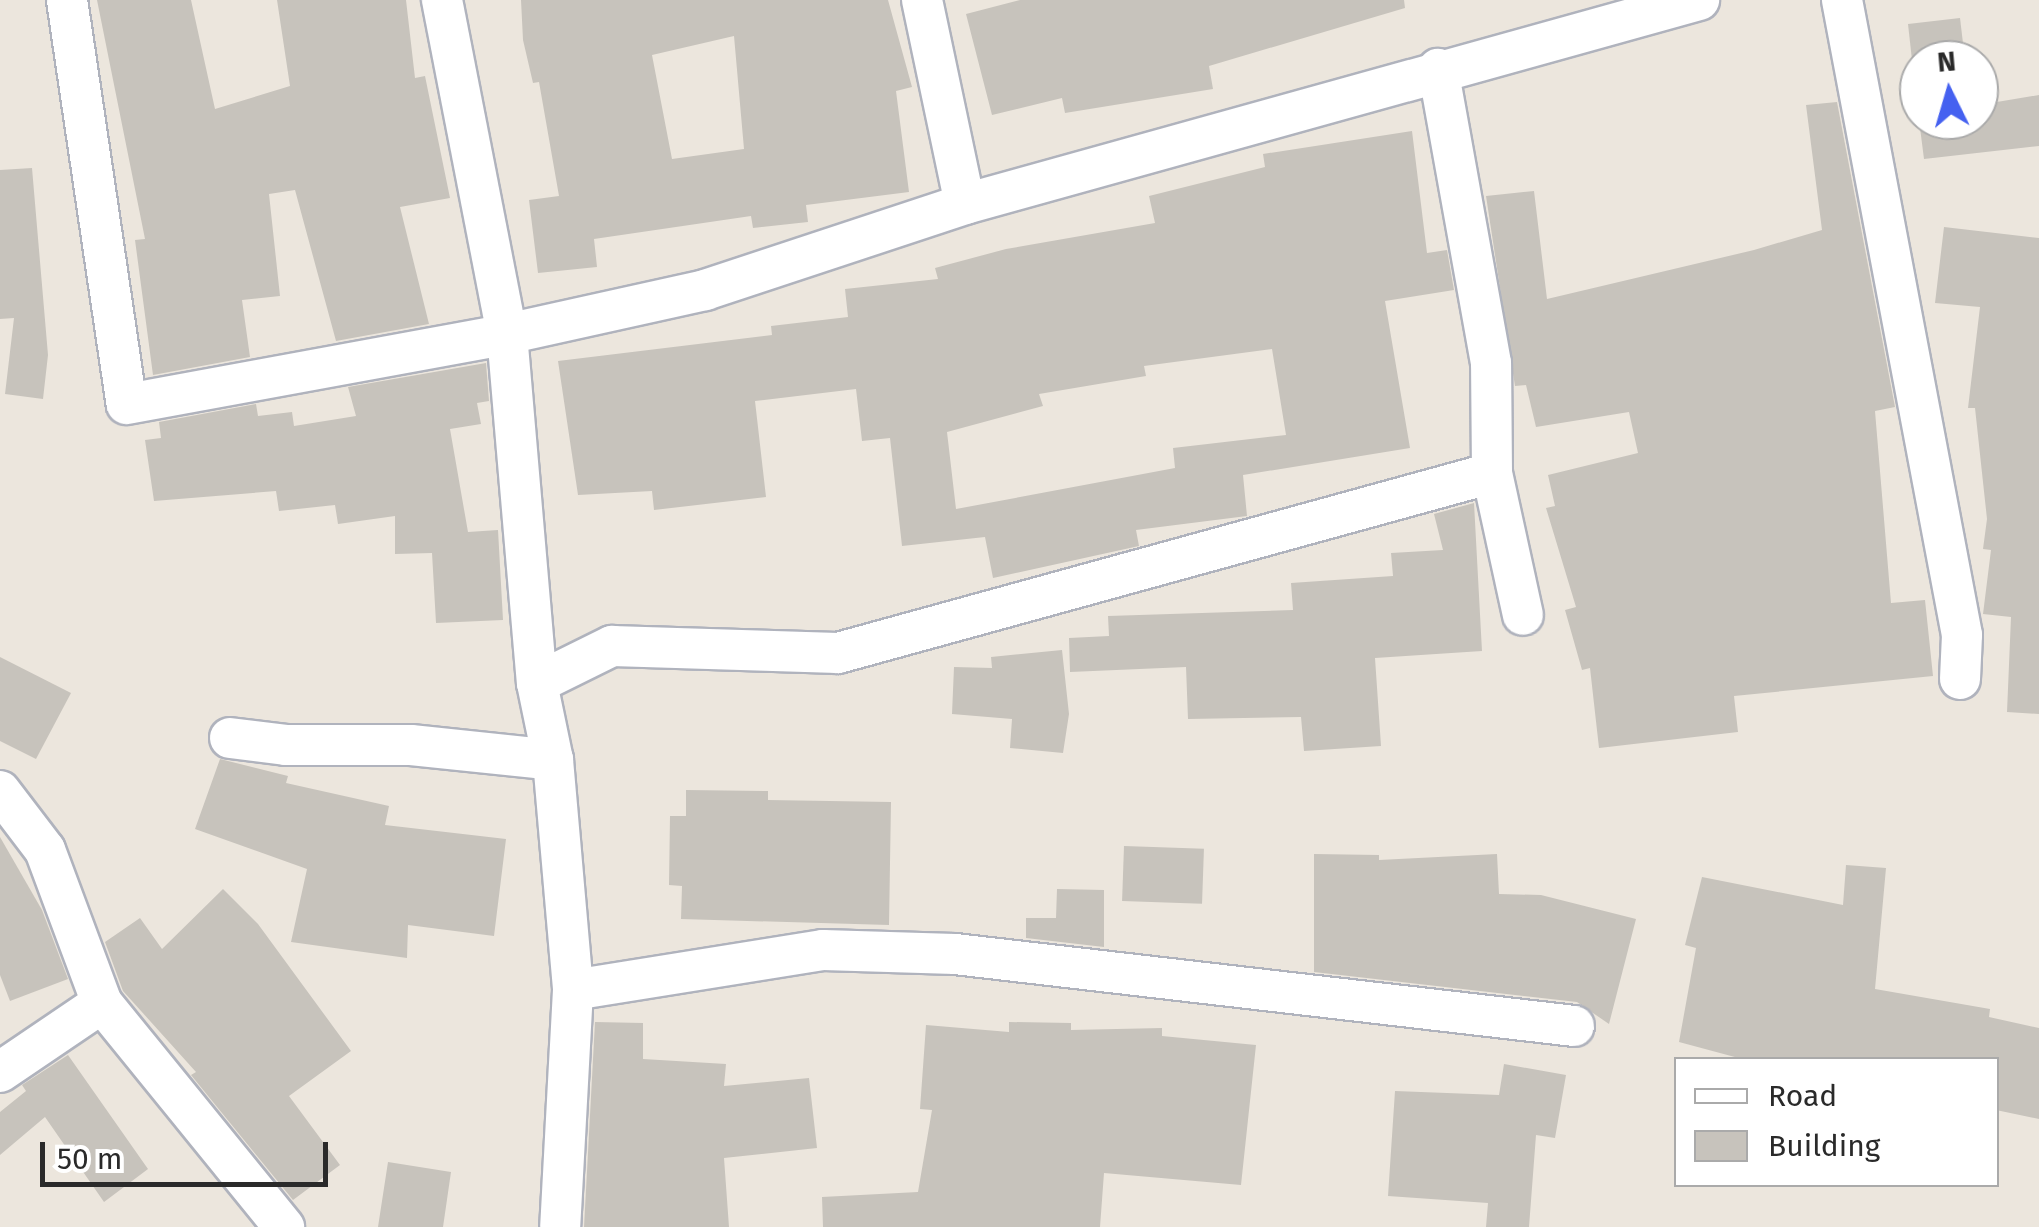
<!DOCTYPE html>
<html>
<head>
<meta charset="utf-8">
<style>
	body { margin:0 }
	#map { position:relative; width:2039px; height:1227px; overflow:hidden; background:#ece6dd; font-family:"Fira Sans",sans-serif }
	div>[style] { position:absolute }
	.building>* { inset:0; background:#c7c3bc; transform-origin:0 0 }
	.roads { filter:drop-shadow(2px 0 #b0b3bd) drop-shadow(-2px 0 #b0b3bd) drop-shadow(0 2px #b0b3bd) drop-shadow(0 -2px #b0b3bd) }
	.street>* { height:40px; margin:-20px; padding:0 20px; transform-origin:20px; border-radius:20px; background:#fff }
	span { translate:-50% -50%; white-space:nowrap; text-align:center; line-height:1.15; -webkit-text-stroke:8px #fff; paint-order:stroke }
	.legend { position:absolute; left:1674px; top:1057px; width:325px; height:130px; box-sizing:border-box; background:#fff; border:2px solid #aaa; margin:0; padding:12px 18px; list-style:none; font-size:30px; color:#2a2a2a }
	.legend li { display:flex; align-items:center; gap:20px; height:50px }
	.legend b { width:50px; border:2px solid #aaa }
	.north { position:absolute; left:1899px; top:40px; width:100px; height:100px; box-sizing:border-box; background:#fff; border:2px solid #aaa; border-radius:50%; rotate:355deg; font-size:28px; font-weight:700; line-height:40px; text-align:center; color:#2a2a2a }
	.north::after { content:''; display:block; margin:auto; width:35px; height:45px; background:#4561f0; clip-path:polygon(50% 0,100% 100%,50% 72%,0 100%) }
	.scale { position:absolute; left:40px; top:1142px; width:288px; height:45px; box-sizing:border-box; border:5px solid #2a2a2a; border-top:0; padding-left:12px; font-size:30px; line-height:35px; white-space:nowrap; color:#2a2a2a; -webkit-text-stroke:8px #fff; paint-order:stroke }
</style>
</head>
<body>
<div id="map">
	<div class="building">
		<i style="clip-path:polygon(97px 0,191px 0,215px 109px,290px 86px,277px 0,406px 0,415px 78px,425px 76px,450px 198px,400px 207px,429px 324px,336px 341px,295px 190px,269px 194px,280px 296px,242px 300px,250px 357px,153px 375px,135px 240px,145px 239px)"></i>
		<i style="clip-path:polygon(evenodd,521px 0,888px 0,912px 87px,896px 91px,909px 192px,806px 205px,808px 222px,753px 228px,751px 216px,594px 239px,597px 267px,538px 273px,529px 200px,559px 196px,539px 82px,533px 83px,523px 40px,521px 0,734px 36px,744px 149px,672px 159px,652px 55px,734px 36px)"></i>
		<i style="clip-path:polygon(1020px 0,1404px 0,1405px 8px,1209px 66px,1213px 89px,1065px 113px,1062px 98px,992px 115px,966px 14px)"></i>
		<i style="clip-path:polygon(1960px 18px,1965px 60px,1912px 60px,1908px 24px)"></i>
		<i style="clip-path:polygon(2039px 95px,2039px 146px,1924px 159px,1919px 120px,1979px 120px,1979px 105px)"></i>
		<i style="clip-path:polygon(1837px 102px,1895px 407px,1875px 411px,1891px 603px,1925px 600px,1933px 676px,1734px 696px,1738px 732px,1599px 748px,1590px 668px,1582px 670px,1565px 610px,1576px 607px,1546px 508px,1555px 506px,1548px 475px,1638px 453px,1629px 412px,1536px 427px,1526px 385px,1515px 386px,1486px 196px,1534px 191px,1547px 299px,1754px 250px,1822px 230px,1806px 105px)"></i>
		<i style="clip-path:polygon(evenodd,1412px 131px,1427px 253px,1447px 250px,1454px 290px,1385px 301px,1410px 448px,1243px 475px,1247px 516px,1136px 530px,1139px 546px,993px 578px,985px 537px,902px 546px,890px 438px,862px 441px,856px 389px,755px 401px,766px 497px,654px 510px,652px 491px,578px 495px,558px 361px,772px 335px,771px 326px,848px 317px,845px 289px,938px 279px,935px 268px,1006px 249px,1155px 223px,1149px 196px,1265px 167px,1263px 154px,1412px 131px,1272px 349px,1286px 435px,1173px 448px,1175px 468px,956px 509px,947px 432px,1043px 406px,1039px 394px,1146px 376px,1144px 366px,1272px 349px)"></i>
		<i style="clip-path:polygon(32px 168px,48px 355px,43px 399px,5px 394px,14px 318px,0 319px,0 170px)"></i>
		<i style="clip-path:polygon(1944px 227px,2039px 238px,2039px 714px,2007px 712px,2011px 617px,1983px 614px,1991px 550px,1983px 549px,1987px 519px,1975px 408px,1968px 408px,1980px 307px,1935px 303px)"></i>
		<i style="clip-path:polygon(486px 363px,489px 401px,477px 403px,481px 424px,450px 429px,468px 532px,498px 530px,503px 620px,436px 623px,432px 553px,395px 554px,395px 516px,338px 524px,335px 505px,279px 511px,276px 491px,154px 501px,145px 440px,161px 438px,159px 422px,256px 404px,258px 416px,292px 412px,294px 426px,356px 416px,348px 387px)"></i>
		<i style="clip-path:polygon(1474px 503px,1482px 651px,1375px 658px,1381px 746px,1304px 751px,1301px 717px,1188px 719px,1186px 667px,1070px 672px,1069px 638px,1109px 636px,1108px 616px,1293px 610px,1291px 583px,1393px 576px,1391px 553px,1443px 550px,1434px 514px)"></i>
		<i style="clip-path:polygon(1062px 650px,1069px 714px,1063px 753px,1010px 748px,1012px 719px,952px 714px,954px 667px,992px 668px,991px 657px)"></i>
		<i style="clip-path:polygon(0 657px,71px 693px,36px 759px,0 741px)"></i>
		<i style="clip-path:polygon(220px 759px,288px 776px,286px 783px,389px 806px,385px 825px,506px 839px,494px 936px,408px 925px,407px 958px,291px 942px,307px 869px,195px 829px)"></i>
		<i style="clip-path:polygon(686px 790px,768px 791px,768px 800px,891px 802px,889px 925px,681px 919px,682px 886px,669px 885px,670px 816px,686px 816px)"></i>
		<i style="clip-path:polygon(0 837px,42px 910px,68px 979px,10px 1001px,0 975px)"></i>
		<i style="left:1124px;top:846px;width:80px;height:55px;rotate:2deg"></i>
		<i style="clip-path:polygon(1314px 854px,1379px 855px,1379px 860px,1497px 854px,1499px 894px,1541px 895px,1636px 919px,1609px 1024px,1577px 1002px,1314px 972px)"></i>
		<i style="clip-path:polygon(1846px 865px,1886px 868px,1875px 989px,1990px 1009px,1989px 1017px,2039px 1028px,2039px 1119px,1996px 1110px,1996px 1060px,1746px 1060px,1679px 1042px,1696px 948px,1685px 945px,1702px 877px,1843px 905px)"></i>
		<i style="clip-path:polygon(223px 889px,258px 924px,351px 1051px,289px 1096px,340px 1165px,293px 1200px,191px 1075px,196px 1072px,123px 991px,105px 942px,140px 918px,162px 949px)"></i>
		<i style="clip-path:polygon(1057px 889px,1104px 890px,1104px 947px,1026px 938px,1026px 918px,1056px 918px)"></i>
		<i style="clip-path:polygon(595px 1022px,643px 1023px,643px 1059px,726px 1064px,724px 1086px,809px 1078px,817px 1148px,724px 1158px,729px 1227px,584px 1227px)"></i>
		<i style="clip-path:polygon(1009px 1022px,1071px 1023px,1071px 1030px,1162px 1028px,1162px 1036px,1256px 1045px,1241px 1185px,1104px 1173px,1100px 1227px,823px 1227px,822px 1197px,918px 1192px,932px 1110px,920px 1109px,926px 1025px,1009px 1032px)"></i>
		<i style="clip-path:polygon(68px 1055px,148px 1169px,104px 1202px,45px 1117px,0 1155px,0 1112px,26px 1091px,22px 1085px)"></i>
		<i style="clip-path:polygon(1504px 1064px,1566px 1075px,1555px 1138px,1536px 1135px,1529px 1227px,1486px 1227px,1488px 1203px,1388px 1196px,1395px 1091px,1499px 1095px)"></i>
		<i style="clip-path:polygon(388px 1162px,451px 1172px,443px 1227px,378px 1227px)"></i>
	</div>
	<div class="roads">
		<div class="street">
			<i style="left:67px;top:0;width:408px;rotate:81.6deg"></i>
			<i style="left:127px;top:404px;width:386px;rotate:-10.4deg"></i>
			<i style="left:507px;top:334px;width:203px;rotate:-12.5deg"></i>
			<i style="left:705px;top:290px;width:274px;rotate:-18.3deg"></i>
			<i style="left:965px;top:204px;width:762px;rotate:-15.53deg"></i>
			<i style="left:442px;top:0;width:340px;rotate:79deg"></i>
			<i style="left:507px;top:334px;width:350px;rotate:85.1deg"></i>
			<i style="left:537px;top:683px;width:79px;rotate:78.3deg"></i>
			<i style="left:553px;top:760px;width:231px;rotate:85deg"></i>
			<i style="left:573px;top:990px;width:237px;rotate:93.1deg"></i>
			<i style="left:922px;top:0;width:208px;rotate:78.1deg"></i>
			<i style="left:1842px;top:0;width:646px;rotate:79.3deg"></i>
			<i style="left:1962px;top:635px;width:44px;rotate:92.6deg"></i>
			<i style="left:1492px;top:473px;width:145px;rotate:77.7deg"></i>
			<i style="left:537px;top:683px;width:84px;rotate:-26.3deg"></i>
			<i style="left:612px;top:646px;width:226px;rotate:1.8deg"></i>
			<i style="left:838px;top:653px;width:678px;rotate:-15.39deg"></i>
			<i style="left:1492px;top:473px;width:110px;rotate:-90.5deg"></i>
			<i style="left:1491px;top:363px;width:299px;rotate:-100.2deg"></i>
			<i style="left:230px;top:738px;width:56px;rotate:7.1deg"></i>
			<i style="left:286px;top:745px;width:125px"></i>
			<i style="left:411px;top:745px;width:143px;rotate:6deg"></i>
			<i style="left:0;top:791px;width:74px;rotate:52.7deg"></i>
			<i style="left:45px;top:850px;width:163px;rotate:69.6deg"></i>
			<i style="left:102px;top:1003px;width:289px;rotate:50.9deg"></i>
			<i style="left:573px;top:990px;width:253px;rotate:-9.1deg"></i>
			<i style="left:823px;top:950px;width:132px;rotate:1.7deg"></i>
			<i style="left:955px;top:954px;width:623px;rotate:6.63deg"></i>
			<i style="left:0;top:1072px;width:123px;rotate:-34.1deg"></i>
		</div>
	</div>
	<ul class="legend">
	<li><b style="height:12px;background:#fff"></b>Road</li>
	<li><b style="height:28px;background:#c7c3bc"></b>Building</li>
	</ul>
	<div class="north">N</div>
	<div class="scale">50 m</div>
</div>
</body>
</html>
